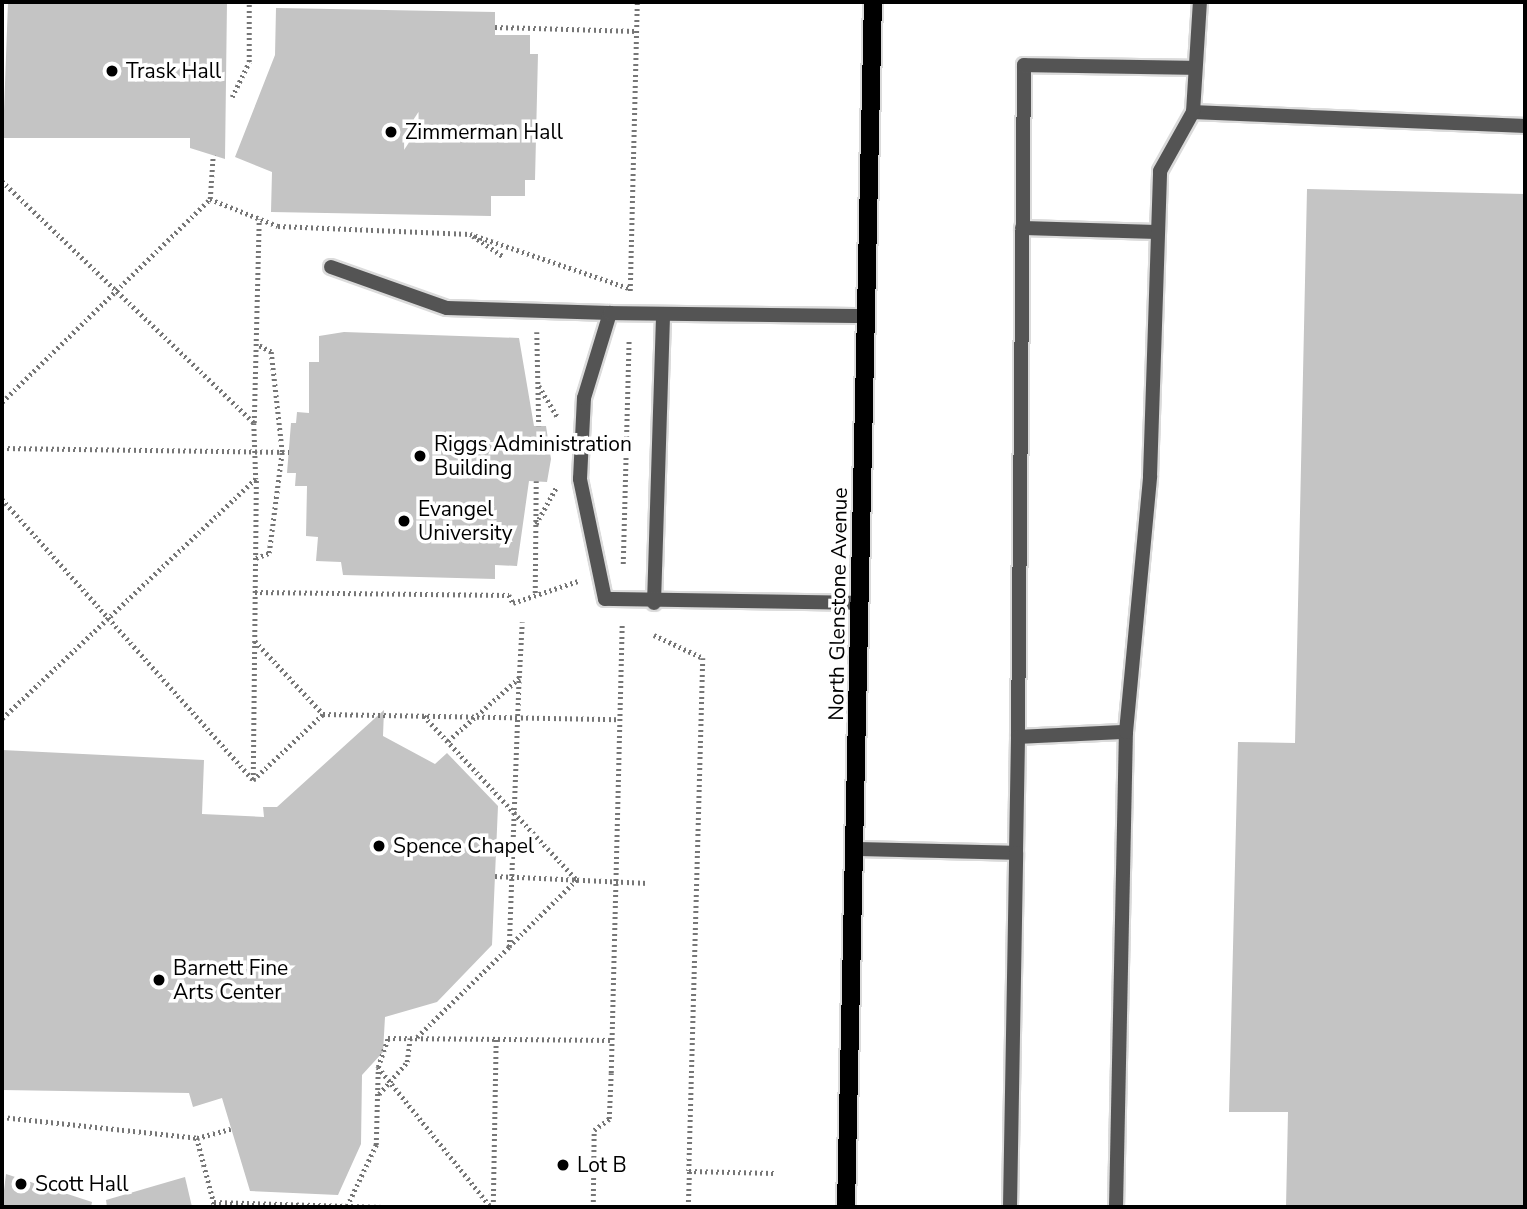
<!DOCTYPE html>
<html>
<head>
<meta charset="utf-8">
<style>
	body { margin:0 }
	#map { position:relative; width:1527px; height:1209px; overflow:hidden; background:#fff; font-family:"Nunito Sans",sans-serif }
	div>[style] { position:absolute }
	.building>* { inset:0; background:#c4c4c4 }
	.path>* { height:4.5px; margin-top:-2.25px; transform-origin:0; background:repeating-linear-gradient(90deg,#767676 0 2px,transparent 0 5.5px) }
	.roads { filter:drop-shadow(2px 0 #dbdbdb) drop-shadow(-2px 0 #dbdbdb) drop-shadow(0 2px #dbdbdb) drop-shadow(0 -2px #dbdbdb) }
	.service>* { height:14px; margin:-7px; padding:0 7px; transform-origin:7px; border-radius:7px; background:#545454 }
	.primary>* { height:18px; margin:-9px; padding:0 9px; transform-origin:9px; border-radius:9px; background:#000 }
	.dots>* { width:19px; height:19px; translate:-50% -50%; box-sizing:border-box; border:4px solid #fff; border-radius:50% }
	span { translate:-50% -50%; white-space:nowrap; text-align:center; line-height:1.15; -webkit-text-stroke:7px #fff; paint-order:stroke }
	.poi-label { font-size:21px; color:#000 }
	.left { translate:0 -50%; text-align:left }
	.street-label { font-size:21px; color:#000 }
	.frame { position:absolute; inset:0; border:4px solid #000; pointer-events:none }
</style>
</head>
<body>
<div id="map">
	<div class="building">
		<i style="clip-path:polygon(8px 2px,227px 2px,225px 159px,190px 148px,190px 138px,3px 138px)"></i>
		<i style="clip-path:polygon(276px 8px,495px 12px,495px 35px,530px 35px,530px 54px,538px 54px,535px 180px,525px 180px,525px 196px,491px 196px,491px 216px,271px 212px,272px 172px,235px 157px,275px 55px)"></i>
		<i style="clip-path:polygon(1307px 189px,1525px 194px,1525px 1207px,1286px 1207px,1288px 1112px,1229px 1112px,1238px 742px,1295px 743px)"></i>
		<i style="clip-path:polygon(344px 332px,519px 338px,534px 426px,546px 426px,551px 459px,547px 482px,529px 481px,517px 566px,495px 565px,495px 579px,343px 575px,341px 562px,316px 561px,318px 537px,306px 536px,307px 486px,295px 486px,296px 473px,287px 473px,291px 423px,296px 423px,297px 412px,309px 413px,309px 362px,319px 362px,319px 336px)"></i>
		<i style="clip-path:polygon(384px 710px,383px 736px,435px 764px,447px 753px,498px 806px,492px 945px,437px 1002px,385px 1017px,383px 1052px,362px 1075px,361px 1144px,338px 1195px,250px 1191px,222px 1098px,193px 1107px,189px 1093px,2px 1090px,2px 750px,204px 760px,202px 814px,264px 817px,263px 807px,277px 807px)"></i>
		<i style="clip-path:polygon(6px 1174px,92px 1202px,91px 1207px,2px 1207px)"></i>
		<i style="clip-path:polygon(185px 1177px,192px 1207px,107px 1207px,106px 1200px)"></i>
	</div>
	<div class="path">
		<i style="left:494px;top:2px;width:1px"></i>
		<i style="left:495px;top:27px;width:141px;rotate:1.6deg"></i>
		<i style="left:2px;top:28px;width:5px;rotate:11deg"></i>
		<i style="left:232px;top:97px;width:39px;rotate:-64deg"></i>
		<i style="left:249px;top:62px;width:60px;rotate:-90deg"></i>
		<i style="left:2px;top:181px;width:349px;rotate:43.8deg"></i>
		<i style="left:254px;top:423px;width:56px;rotate:88deg"></i>
		<i style="left:256px;top:479px;width:349px;rotate:136.6deg"></i>
		<i style="left:210px;top:199px;width:73px;rotate:21.7deg"></i>
		<i style="left:278px;top:226px;width:192px;rotate:2.4deg"></i>
		<i style="left:470px;top:234px;width:168px;rotate:18.8deg"></i>
		<i style="left:473px;top:236px;width:37px;rotate:34deg"></i>
		<i style="left:630px;top:291px;width:289px;rotate:-88.6deg"></i>
		<i style="left:537px;top:332px;width:94px;rotate:88.8deg"></i>
		<i style="left:539px;top:386px;width:37px;rotate:59deg"></i>
		<i style="left:2px;top:402px;width:291px;rotate:-44.3deg"></i>
		<i style="left:210px;top:199px;width:44px;rotate:-86.1deg"></i>
		<i style="left:254px;top:423px;width:204px;rotate:-88.6deg"></i>
		<i style="left:2px;top:448px;width:287px;rotate:0.8deg"></i>
		<i style="left:2px;top:499px;width:377px;rotate:48.2deg"></i>
		<i style="left:253px;top:780px;width:300px;rotate:-89.4deg"></i>
		<i style="left:536px;top:524px;width:43px;rotate:-61.1deg"></i>
		<i style="left:256px;top:558px;width:14px;rotate:-21deg"></i>
		<i style="left:269px;top:553px;width:102px;rotate:-82.7deg"></i>
		<i style="left:282px;top:452px;width:101px;rotate:-96.3deg"></i>
		<i style="left:271px;top:352px;width:15px;rotate:-152deg"></i>
		<i style="left:623px;top:564px;width:225px;rotate:-88.5deg"></i>
		<i style="left:255px;top:592px;width:254px;rotate:0.7deg"></i>
		<i style="left:509px;top:595px;width:9px;rotate:63deg"></i>
		<i style="left:513px;top:603px;width:69px;rotate:-18.7deg"></i>
		<i style="left:535px;top:593px;width:112px;rotate:-89.5deg"></i>
		<i style="left:654px;top:635px;width:54px;rotate:25.1deg"></i>
		<i style="left:703px;top:658px;width:513px;rotate:91.56deg"></i>
		<i style="left:255px;top:641px;width:100px;rotate:47deg"></i>
		<i style="left:323px;top:714px;width:296px;rotate:1deg"></i>
		<i style="left:424px;top:716px;width:224px;rotate:47deg"></i>
		<i style="left:577px;top:880px;width:95px;rotate:135.4deg"></i>
		<i style="left:448px;top:741px;width:95px;rotate:-41.6deg"></i>
		<i style="left:519px;top:678px;width:56px;rotate:-86.9deg"></i>
		<i style="left:253px;top:780px;width:96px;rotate:-43.3deg"></i>
		<i style="left:495px;top:876px;width:153px;rotate:2.6deg"></i>
		<i style="left:417px;top:1037px;width:129px;rotate:-44.4deg"></i>
		<i style="left:509px;top:947px;width:269px;rotate:-87.9deg"></i>
		<i style="left:378px;top:1067px;width:180px;rotate:51.1deg"></i>
		<i style="left:379px;top:1094px;width:43px;rotate:-48.8deg"></i>
		<i style="left:407px;top:1062px;width:24px;rotate:-83deg"></i>
		<i style="left:2px;top:1117px;width:196px;rotate:6.1deg"></i>
		<i style="left:197px;top:1138px;width:71px;rotate:75.4deg"></i>
		<i style="left:197px;top:1138px;width:35px;rotate:-15deg"></i>
		<i style="left:214px;top:1202px;width:169px;rotate:1.7deg"></i>
		<i style="left:347px;top:1206px;width:68px;rotate:-64.6deg"></i>
		<i style="left:376px;top:1145px;width:78px;rotate:-88.5deg"></i>
		<i style="left:378px;top:1067px;width:31px;rotate:-71deg"></i>
		<i style="left:388px;top:1038px;width:224px;rotate:0.5deg"></i>
		<i style="left:493px;top:1207px;width:168px;rotate:-89deg"></i>
		<i style="left:593px;top:1207px;width:77px;rotate:-89.3deg"></i>
		<i style="left:594px;top:1130px;width:19px;rotate:-36deg"></i>
		<i style="left:609px;top:1119px;width:46px;rotate:-87.5deg"></i>
		<i style="left:611px;top:1073px;width:451px;rotate:-88.6deg"></i>
		<i style="left:688px;top:1207px;width:36px;rotate:-88deg"></i>
		<i style="left:689px;top:1171px;width:85px;rotate:1.3deg"></i>
	</div>
	<div class="roads">
		<div class="service">
			<i style="left:1193px;top:112px;width:332px;rotate:2.4deg"></i>
			<i style="left:1022px;top:228px;width:136px;rotate:1.7deg"></i>
			<i style="left:331px;top:267px;width:123px;rotate:19.5deg"></i>
			<i style="left:447px;top:308px;width:163px;rotate:1.8deg"></i>
			<i style="left:654px;top:603px;width:285px;rotate:-88.2deg"></i>
			<i style="left:861px;top:603px;width:256px;rotate:-179.1deg"></i>
			<i style="left:605px;top:599px;width:123px;rotate:-101.8deg"></i>
			<i style="left:580px;top:479px;width:81px;rotate:-87.2deg"></i>
			<i style="left:584px;top:398px;width:89px;rotate:-73deg"></i>
			<i style="left:610px;top:313px;width:258px;rotate:0.7deg"></i>
			<i style="left:1018px;top:737px;width:672px;rotate:-89.49deg"></i>
			<i style="left:1024px;top:65px;width:171px;rotate:1deg"></i>
			<i style="left:855px;top:849px;width:161px;rotate:1.4deg"></i>
			<i style="left:1016px;top:853px;width:116px;rotate:-89deg"></i>
			<i style="left:1018px;top:737px;width:108px;rotate:-2.7deg"></i>
			<i style="left:1010px;top:1207px;width:354px;rotate:-89deg"></i>
			<i style="left:1116px;top:1207px;width:475px;rotate:-88.8deg"></i>
			<i style="left:1126px;top:732px;width:257px;rotate:-84.6deg"></i>
			<i style="left:1150px;top:476px;width:305px;rotate:-88.1deg"></i>
			<i style="left:1160px;top:171px;width:68px;rotate:-60.8deg"></i>
			<i style="left:1193px;top:112px;width:110px;rotate:-86.4deg"></i>
		</div>
		<div class="primary">
			<i style="left:846px;top:1207px;width:1205px;rotate:-88.72deg"></i>
		</div>
	</div>
	<div class="dots">
		<i style="left:112px;top:71px;background:#000"></i>
		<i style="left:391px;top:132px;background:#000"></i>
		<i style="left:420px;top:456px;background:#000"></i>
		<i style="left:404px;top:521px;background:#000"></i>
		<i style="left:379px;top:846px;background:#000"></i>
		<i style="left:159px;top:980px;background:#000"></i>
		<i style="left:563px;top:1165px;background:#000"></i>
		<i style="left:21px;top:1184px;background:#000"></i>
	</div>
	<div class="poi-label">
		<span class="left" style="left:126px;top:71px">Trask Hall</span>
		<span class="left" style="left:405px;top:132px">Zimmerman Hall</span>
		<span class="left" style="left:434px;top:456px">Riggs Administration<br>Building</span>
		<span class="left" style="left:418px;top:521px">Evangel<br>University</span>
		<span class="left" style="left:393px;top:846px">Spence Chapel</span>
		<span class="left" style="left:173px;top:980px">Barnett Fine<br>Arts Center</span>
		<span class="left" style="left:577px;top:1165px">Lot B</span>
		<span class="left" style="left:35px;top:1184px">Scott Hall</span>
	</div>
	<div class="street-label">
		<span style="left:838px;top:604px;rotate:-89deg">North Glenstone Avenue</span>
	</div>
	<div class="frame"></div>
</div>
</body>
</html>
